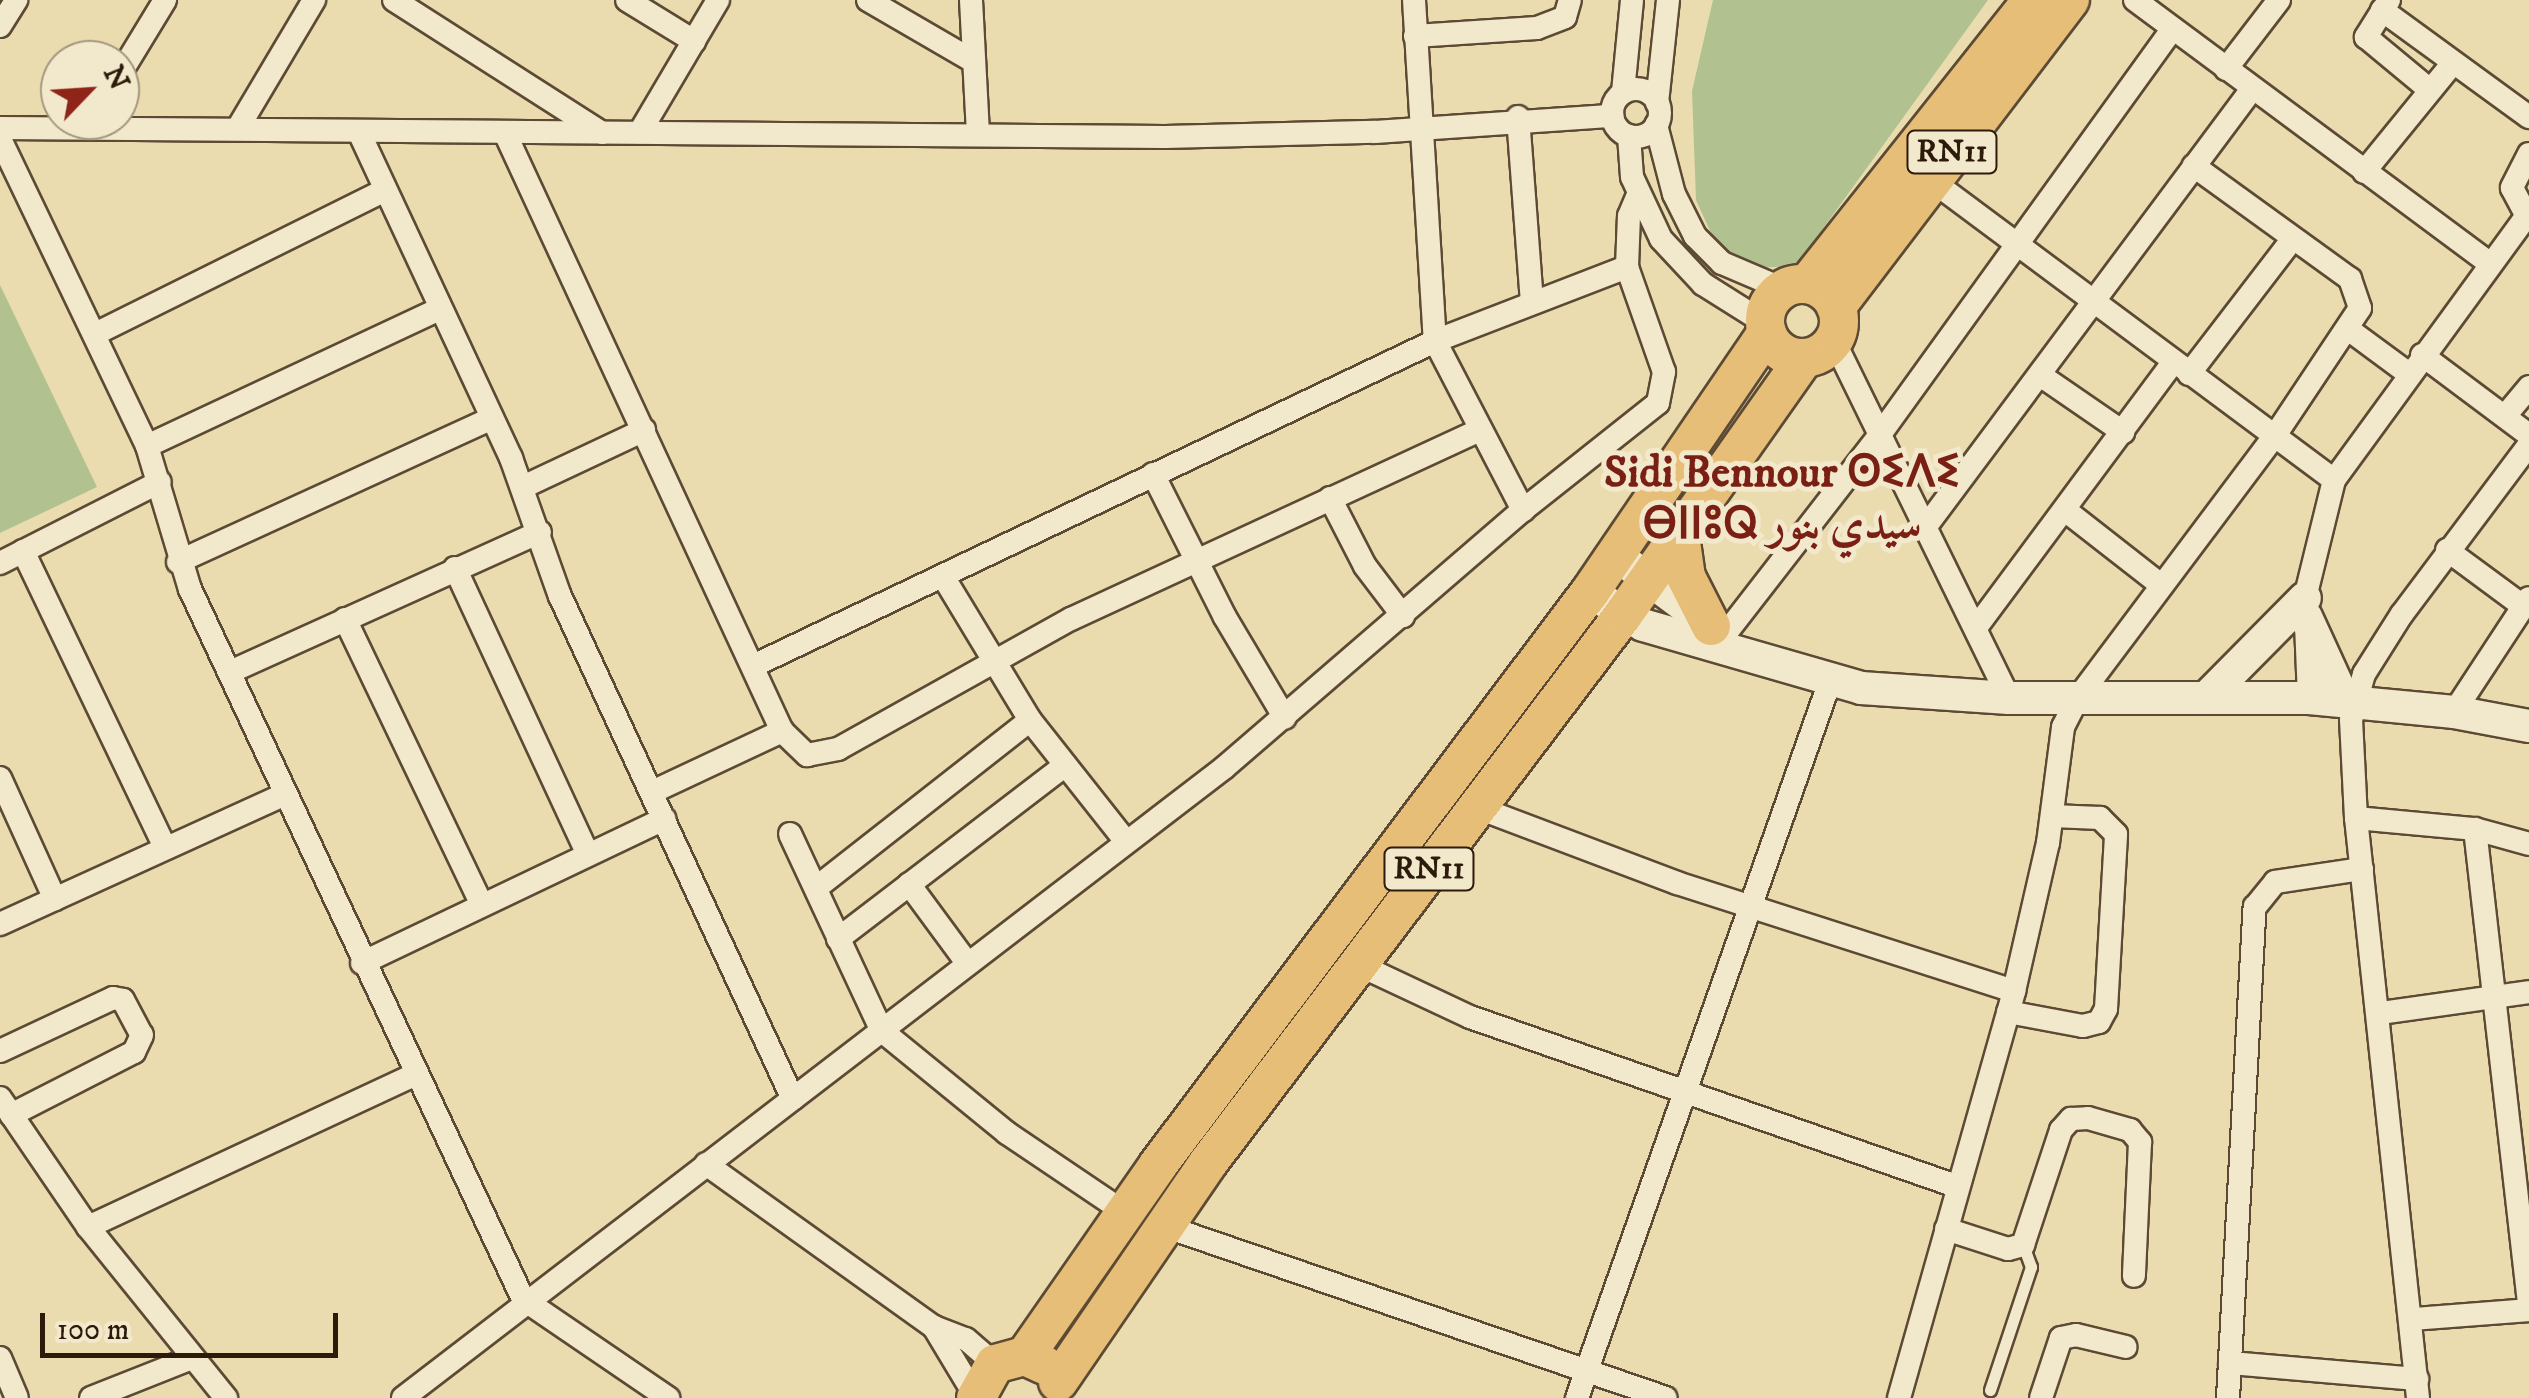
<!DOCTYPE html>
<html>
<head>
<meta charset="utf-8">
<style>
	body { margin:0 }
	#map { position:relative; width:2529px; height:1398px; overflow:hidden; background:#ebdcb0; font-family:"IM FELL DW Pica",Amiri,"Noto Sans Tifinagh",serif }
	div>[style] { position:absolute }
	.green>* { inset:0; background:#b1c290 }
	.roads { filter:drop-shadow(2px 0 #5c4a34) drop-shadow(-2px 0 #5c4a34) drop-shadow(0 2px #5c4a34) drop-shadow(0 -2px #5c4a34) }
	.lane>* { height:11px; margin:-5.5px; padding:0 5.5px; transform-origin:5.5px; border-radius:5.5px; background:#f2e8cc }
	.street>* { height:22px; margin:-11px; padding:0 11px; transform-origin:11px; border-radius:11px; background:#f2e8cc }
	.street>.ring { margin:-11px; padding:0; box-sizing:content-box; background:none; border:22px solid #f2e8cc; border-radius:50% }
	.secondary>* { height:32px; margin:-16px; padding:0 16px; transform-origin:16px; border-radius:16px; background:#f2e8cc }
	.primary>* { height:38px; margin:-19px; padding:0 19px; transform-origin:19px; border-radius:19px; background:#e6be78 }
	.primary>.ring { margin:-19px; padding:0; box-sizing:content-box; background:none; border:38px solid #e6be78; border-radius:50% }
	span { translate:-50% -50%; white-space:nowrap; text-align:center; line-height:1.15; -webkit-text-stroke:10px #f2e8cc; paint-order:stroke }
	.shield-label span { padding:2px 8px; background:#f2e8cc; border:2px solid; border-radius:8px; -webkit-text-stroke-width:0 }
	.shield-label { font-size:32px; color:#2c1a0b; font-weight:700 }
	.district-label { font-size:45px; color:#7a1f14; font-weight:700 }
	.north { position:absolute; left:40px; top:40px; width:100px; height:100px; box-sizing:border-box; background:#f2e8cc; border:2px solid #a3967f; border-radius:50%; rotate:65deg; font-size:28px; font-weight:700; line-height:40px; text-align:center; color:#2c1a0b }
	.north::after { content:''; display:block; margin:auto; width:35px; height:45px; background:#8f2418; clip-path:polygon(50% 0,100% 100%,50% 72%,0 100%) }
	.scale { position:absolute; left:40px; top:1313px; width:298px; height:45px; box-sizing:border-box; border:5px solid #2c1a0b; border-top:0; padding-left:12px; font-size:30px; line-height:35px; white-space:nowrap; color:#2c1a0b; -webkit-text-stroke:8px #f2e8cc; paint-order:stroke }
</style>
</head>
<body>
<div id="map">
	<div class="green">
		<i style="clip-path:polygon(1713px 0,1988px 0,1796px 266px,1757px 268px,1715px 242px,1696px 200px,1692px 91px)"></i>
		<i style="clip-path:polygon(0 285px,97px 487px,0 533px)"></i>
	</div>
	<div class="roads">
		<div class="lane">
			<i style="left:1990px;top:1390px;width:130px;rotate:-71.6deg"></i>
			<i style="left:2031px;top:1267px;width:23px;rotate:-110deg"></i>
		</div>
		<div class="street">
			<i style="left:394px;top:0;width:247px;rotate:32.6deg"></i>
			<i style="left:627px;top:0;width:79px;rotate:31.5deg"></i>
			<i style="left:868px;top:0;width:121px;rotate:30.2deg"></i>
			<i style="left:971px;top:0;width:134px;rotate:87deg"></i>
			<i style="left:1414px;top:0;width:342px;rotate:86.5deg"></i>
			<i style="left:1435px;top:341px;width:191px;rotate:62.5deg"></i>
			<i style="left:2135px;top:0;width:443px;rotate:36.6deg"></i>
			<i style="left:2389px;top:0;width:44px;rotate:121.9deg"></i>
			<i style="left:2366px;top:37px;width:83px;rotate:39.6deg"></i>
			<i style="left:2382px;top:10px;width:182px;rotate:36.1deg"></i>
			<i style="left:0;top:26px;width:31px;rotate:-58deg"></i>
			<i style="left:1415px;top:36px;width:122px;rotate:-3.8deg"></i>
			<i style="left:1537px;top:28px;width:30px;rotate:-21deg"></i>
			<i style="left:1565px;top:17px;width:18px;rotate:-74deg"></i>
			<i style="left:2226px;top:69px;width:87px;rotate:-52.5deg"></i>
			<i style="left:120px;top:74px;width:87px;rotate:-58.7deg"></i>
			<i class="ring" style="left:1612px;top:89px;width:26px;height:26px"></i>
			<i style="left:1623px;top:92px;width:92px;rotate:-84.4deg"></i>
			<i style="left:1657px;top:103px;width:104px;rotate:-83.9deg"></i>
			<i style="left:1518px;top:117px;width:186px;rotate:85.7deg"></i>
			<i style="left:1656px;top:125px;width:71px;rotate:75.4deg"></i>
			<i style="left:1674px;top:194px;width:47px;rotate:63.4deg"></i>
			<i style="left:1695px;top:236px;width:38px;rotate:45deg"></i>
			<i style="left:1722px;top:263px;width:66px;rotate:23.1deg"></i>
			<i style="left:0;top:128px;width:1165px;rotate:0.44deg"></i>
			<i style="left:1165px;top:137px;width:210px;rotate:-1.4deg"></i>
			<i style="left:1375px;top:132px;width:238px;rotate:-3.9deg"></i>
			<i style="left:238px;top:128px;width:149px;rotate:-59.3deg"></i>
			<i style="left:359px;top:132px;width:360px;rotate:65deg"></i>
			<i style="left:511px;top:458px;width:146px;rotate:70.5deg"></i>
			<i style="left:560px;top:596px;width:554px;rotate:65.15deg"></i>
			<i style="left:640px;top:132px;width:153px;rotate:-59.4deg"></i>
			<i style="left:505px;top:133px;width:659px;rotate:65.15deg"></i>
			<i style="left:782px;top:731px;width:35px;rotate:44deg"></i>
			<i style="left:807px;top:755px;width:32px;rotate:-11deg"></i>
			<i style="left:838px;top:749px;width:267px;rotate:-29.2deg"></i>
			<i style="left:1071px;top:619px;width:451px;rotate:-24.8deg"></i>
			<i style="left:1629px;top:136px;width:41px;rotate:85.8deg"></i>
			<i style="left:1632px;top:177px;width:68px;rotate:64.9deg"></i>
			<i style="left:1661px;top:239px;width:62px;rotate:47deg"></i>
			<i style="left:1703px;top:284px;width:73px;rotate:32.2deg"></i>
			<i style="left:0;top:139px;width:340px;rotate:64.4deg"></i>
			<i style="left:147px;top:446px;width:149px;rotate:73.3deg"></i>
			<i style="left:190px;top:589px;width:784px;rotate:64.87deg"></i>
			<i style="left:523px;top:1299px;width:176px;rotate:34.3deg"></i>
			<i style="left:2529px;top:154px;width:38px;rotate:117deg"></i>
			<i style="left:2512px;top:188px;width:36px;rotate:62deg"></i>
			<i style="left:2364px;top:172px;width:141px;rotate:-50.8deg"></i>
			<i style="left:1931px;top:180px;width:502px;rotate:36.66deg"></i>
			<i style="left:2348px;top:329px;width:76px;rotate:36.4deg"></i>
			<i style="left:95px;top:334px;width:322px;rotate:-26.4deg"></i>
			<i style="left:1834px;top:341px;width:398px;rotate:63.9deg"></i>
			<i style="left:2422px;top:355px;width:134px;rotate:36.8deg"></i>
			<i style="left:2189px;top:374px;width:169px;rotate:-52.5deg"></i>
			<i style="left:2040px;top:375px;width:101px;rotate:34.5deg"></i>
			<i style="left:2505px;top:416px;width:38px;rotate:-50deg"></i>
			<i style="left:147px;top:446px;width:323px;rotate:-25.1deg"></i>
			<i style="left:1153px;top:474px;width:160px;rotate:63.3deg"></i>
			<i style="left:1225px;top:617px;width:117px;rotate:59.3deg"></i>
			<i style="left:523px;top:487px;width:134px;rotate:-25.2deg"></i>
			<i style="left:1330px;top:498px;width:76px;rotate:62.8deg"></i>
			<i style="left:1365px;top:566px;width:63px;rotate:52.8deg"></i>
			<i style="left:2065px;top:510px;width:122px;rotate:38deg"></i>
			<i style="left:1927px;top:525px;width:544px;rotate:-53.3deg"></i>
			<i style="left:2447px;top:550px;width:94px;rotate:36.4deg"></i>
			<i style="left:23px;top:551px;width:328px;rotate:64.4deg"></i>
			<i style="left:178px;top:562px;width:345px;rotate:-24.6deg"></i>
			<i style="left:0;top:563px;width:179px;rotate:-26.9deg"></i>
			<i style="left:455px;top:568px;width:314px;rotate:65.1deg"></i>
			<i style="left:944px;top:578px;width:166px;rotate:58.8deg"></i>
			<i style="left:1030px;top:720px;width:152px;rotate:51.7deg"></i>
			<i style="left:345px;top:619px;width:317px;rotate:64.4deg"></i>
			<i style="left:1978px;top:625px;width:327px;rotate:-53.4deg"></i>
			<i style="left:1716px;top:646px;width:269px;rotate:-52.2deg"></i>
			<i style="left:1881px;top:433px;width:498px;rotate:-54.2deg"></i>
			<i style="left:753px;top:666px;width:755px;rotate:-25.48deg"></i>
			<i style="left:1435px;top:341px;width:206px;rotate:-21.1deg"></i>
			<i style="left:230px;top:672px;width:340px;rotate:-24.3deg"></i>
			<i style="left:2309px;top:698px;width:100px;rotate:-92.3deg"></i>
			<i style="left:2305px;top:598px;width:122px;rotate:-76.2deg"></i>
			<i style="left:2334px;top:480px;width:331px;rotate:-53.9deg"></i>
			<i style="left:2454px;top:712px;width:136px;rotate:-56.7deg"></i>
			<i style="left:0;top:778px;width:133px;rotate:65.6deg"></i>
			<i style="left:652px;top:792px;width:144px;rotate:-25.1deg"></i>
			<i style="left:1476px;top:807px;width:215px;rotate:20.7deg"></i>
			<i style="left:1677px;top:883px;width:354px;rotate:17.8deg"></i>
			<i style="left:2356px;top:818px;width:120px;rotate:5.3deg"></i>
			<i style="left:2475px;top:829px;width:56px;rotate:15.5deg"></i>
			<i style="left:2475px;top:829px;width:474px;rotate:83.5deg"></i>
			<i style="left:790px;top:834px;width:217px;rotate:65deg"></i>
			<i style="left:882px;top:1031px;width:161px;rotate:39.2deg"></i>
			<i style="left:1007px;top:1133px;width:141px;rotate:34deg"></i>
			<i style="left:909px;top:884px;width:99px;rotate:53.6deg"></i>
			<i style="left:816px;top:888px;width:272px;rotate:-38.1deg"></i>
			<i style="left:0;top:924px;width:313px;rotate:-24.5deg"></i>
			<i style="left:838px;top:939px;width:283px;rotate:-37.4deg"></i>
			<i style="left:362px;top:963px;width:335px;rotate:-25.5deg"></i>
			<i style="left:1359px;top:965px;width:123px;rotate:25.1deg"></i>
			<i style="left:1470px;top:1017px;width:515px;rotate:19.17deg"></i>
			<i style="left:2008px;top:1012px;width:76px;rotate:10.6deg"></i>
			<i style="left:2083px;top:1026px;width:16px;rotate:-14deg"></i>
			<i style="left:2099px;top:1022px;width:15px;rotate:-62deg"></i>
			<i style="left:2106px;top:1009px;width:175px;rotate:-86.7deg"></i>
			<i style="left:2116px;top:834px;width:23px;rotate:-135deg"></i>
			<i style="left:2100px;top:818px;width:48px;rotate:-177.6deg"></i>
			<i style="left:2380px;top:1013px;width:150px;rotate:-8deg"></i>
			<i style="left:0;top:1051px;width:125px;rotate:-25.1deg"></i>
			<i style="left:113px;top:998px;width:10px;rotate:11deg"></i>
			<i style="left:123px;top:1000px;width:40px;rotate:62deg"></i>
			<i style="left:142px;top:1035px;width:19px;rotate:115deg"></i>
			<i style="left:134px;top:1052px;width:138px;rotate:152.9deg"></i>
			<i style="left:0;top:1098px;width:156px;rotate:55.7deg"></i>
			<i style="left:88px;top:1227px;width:220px;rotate:51.1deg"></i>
			<i style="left:706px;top:1164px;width:280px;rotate:35.6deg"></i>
			<i style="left:88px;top:1227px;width:360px;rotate:-25deg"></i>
			<i style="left:1167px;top:1227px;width:527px;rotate:18.92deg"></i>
			<i style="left:1946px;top:1229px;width:65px;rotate:17.9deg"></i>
			<i style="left:2008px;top:1249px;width:16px;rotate:-15deg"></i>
			<i style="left:2023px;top:1245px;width:121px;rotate:-71.7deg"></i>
			<i style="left:2061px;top:1130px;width:15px;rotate:-48deg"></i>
			<i style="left:2071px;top:1119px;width:17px;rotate:-3deg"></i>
			<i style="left:2088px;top:1118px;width:44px;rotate:15.9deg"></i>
			<i style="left:2130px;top:1130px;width:16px;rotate:50deg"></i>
			<i style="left:2140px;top:1142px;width:134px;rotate:92.6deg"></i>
			<i style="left:2413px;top:1319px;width:116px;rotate:-4.4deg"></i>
			<i style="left:0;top:1358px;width:43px;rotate:67deg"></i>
			<i style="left:2230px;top:1363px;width:188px;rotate:4.9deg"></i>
			<i style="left:976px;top:1397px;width:82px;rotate:-121deg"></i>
			<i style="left:934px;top:1327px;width:34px;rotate:21deg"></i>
			<i style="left:966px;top:1339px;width:38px;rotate:41deg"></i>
			<i style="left:91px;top:1398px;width:109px;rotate:-21.6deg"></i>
			<i style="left:403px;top:1398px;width:1036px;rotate:-37.51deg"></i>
			<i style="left:1225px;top:767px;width:394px;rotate:-40.8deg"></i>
			<i style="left:1523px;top:510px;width:172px;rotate:-38.4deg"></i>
			<i style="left:1658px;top:403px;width:32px;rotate:-79deg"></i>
			<i style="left:1664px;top:372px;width:111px;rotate:-109.4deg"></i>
			<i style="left:1627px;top:267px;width:51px;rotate:-87.8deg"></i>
			<i style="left:1629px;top:216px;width:23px;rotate:-67deg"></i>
			<i style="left:1577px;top:1398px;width:760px;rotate:-70.56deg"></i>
			<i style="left:1899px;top:1398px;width:423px;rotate:-74.2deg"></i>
			<i style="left:2014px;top:991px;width:152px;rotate:-77.1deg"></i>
			<i style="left:2048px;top:843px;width:117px;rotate:-82.6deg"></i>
			<i style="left:2063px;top:727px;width:31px;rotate:-63deg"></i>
			<i style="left:2077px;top:699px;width:328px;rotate:-53.1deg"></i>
			<i style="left:2274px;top:437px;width:155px;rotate:-56.3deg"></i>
			<i style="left:2360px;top:308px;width:31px;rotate:-109deg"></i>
			<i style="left:2350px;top:279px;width:193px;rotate:-144.1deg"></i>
			<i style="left:2041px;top:1398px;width:63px;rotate:-71.6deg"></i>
			<i style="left:2061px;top:1338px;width:15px;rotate:-11deg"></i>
			<i style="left:2076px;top:1335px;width:51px;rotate:13.5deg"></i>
			<i style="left:2228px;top:1398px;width:492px;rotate:-86.9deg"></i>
			<i style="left:2255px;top:907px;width:32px;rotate:-51deg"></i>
			<i style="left:2275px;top:882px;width:88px;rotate:-8.5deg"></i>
			<i style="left:2418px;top:1398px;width:583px;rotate:-96.1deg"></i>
			<i style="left:2356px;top:818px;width:98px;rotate:-92.9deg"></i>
			<i style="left:2351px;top:720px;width:48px;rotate:-74.2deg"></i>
			<i style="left:2364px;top:674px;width:71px;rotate:-57.7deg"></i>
			<i style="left:2402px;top:614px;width:211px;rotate:-53.1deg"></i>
		</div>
		<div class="secondary">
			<i style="left:1616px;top:555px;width:122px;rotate:36.7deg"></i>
			<i style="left:1590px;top:592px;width:62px;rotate:31.9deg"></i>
			<i style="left:1643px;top:625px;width:227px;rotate:16.1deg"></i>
			<i style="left:1861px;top:688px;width:148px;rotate:3.9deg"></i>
			<i style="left:2009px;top:698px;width:300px"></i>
			<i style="left:2309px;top:698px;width:146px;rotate:5.5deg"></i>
			<i style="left:2454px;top:712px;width:76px;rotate:10.6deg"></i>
			<i style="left:2306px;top:617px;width:91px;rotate:65.4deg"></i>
			<i style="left:2207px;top:697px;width:139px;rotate:-45.3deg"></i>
		</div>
		<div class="primary">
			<i style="left:1807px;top:284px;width:362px;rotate:-51.6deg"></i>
			<i class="ring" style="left:1765px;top:284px;width:36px;height:36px"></i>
			<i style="left:1836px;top:307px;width:386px;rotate:-52.7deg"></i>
			<i style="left:1680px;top:535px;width:42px;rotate:81.9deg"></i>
			<i style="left:1686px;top:577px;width:55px;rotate:63deg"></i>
			<i style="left:1025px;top:1356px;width:233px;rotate:-55.1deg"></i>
			<i style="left:1158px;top:1165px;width:718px;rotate:-52.99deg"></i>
			<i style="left:1590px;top:592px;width:314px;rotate:-55.7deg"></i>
			<i style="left:1058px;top:1382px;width:265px;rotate:-55.6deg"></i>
			<i style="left:1208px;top:1163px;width:687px;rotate:-52.86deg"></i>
			<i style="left:1623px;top:615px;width:314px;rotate:-54.8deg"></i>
			<i style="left:976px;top:1398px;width:39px;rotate:-61deg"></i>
			<i style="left:995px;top:1364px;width:31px;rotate:-15deg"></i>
			<i style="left:1025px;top:1356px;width:21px;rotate:25deg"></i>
		</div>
	</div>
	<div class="shield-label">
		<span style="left:1952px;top:152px">RN11</span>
		<span style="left:1429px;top:869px">RN11</span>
	</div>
	<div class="district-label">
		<span style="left:1782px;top:500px">Sidi Bennour ⵙⵉⴷⵉ<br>ⴱⵏⵏⵓⵕ سيدي بنور</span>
	</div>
	<div class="north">N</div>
	<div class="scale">100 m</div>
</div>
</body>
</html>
